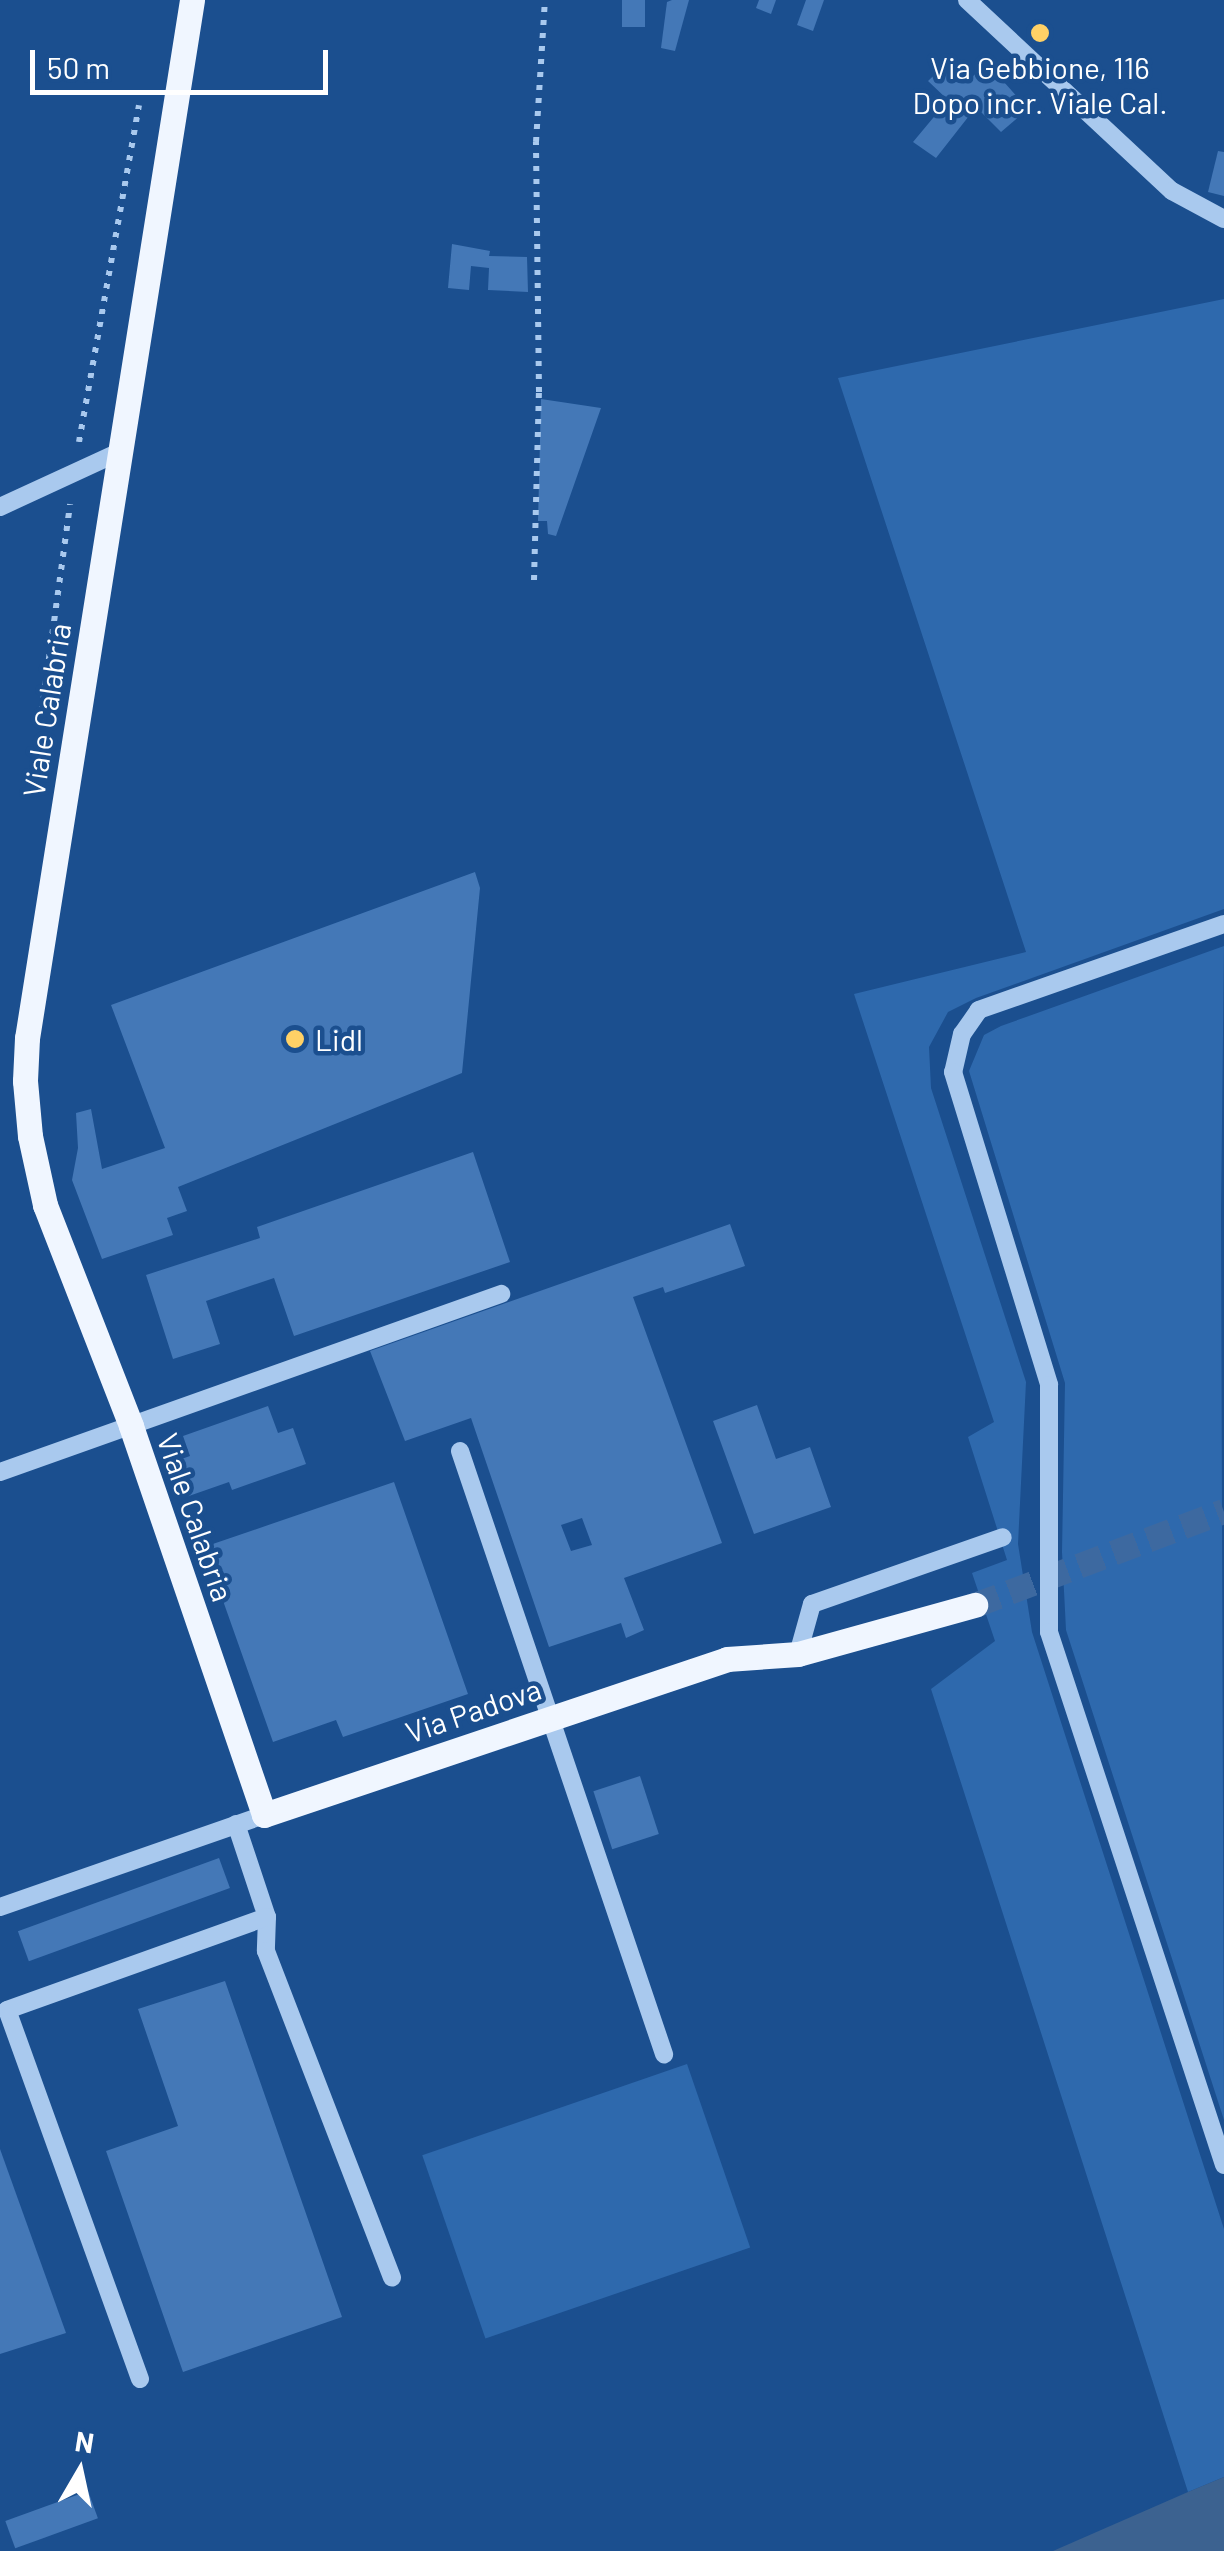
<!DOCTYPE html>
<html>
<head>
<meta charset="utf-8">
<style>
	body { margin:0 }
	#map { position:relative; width:1224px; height:2551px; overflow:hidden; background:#1b4f8f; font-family:Barlow,sans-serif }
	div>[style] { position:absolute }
	.green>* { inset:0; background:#2e69ad; transform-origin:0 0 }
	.water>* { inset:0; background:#3c6290 }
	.building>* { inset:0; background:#4478b7; transform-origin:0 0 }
	.major-tunnel>* { height:25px; margin-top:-12.5px; transform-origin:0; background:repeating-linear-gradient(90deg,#3d69a0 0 25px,transparent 0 37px) }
	.path>* { height:6px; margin-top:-3px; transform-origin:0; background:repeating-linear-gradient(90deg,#a9c9ee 0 5px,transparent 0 13px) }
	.minor>* { height:18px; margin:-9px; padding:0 9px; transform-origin:9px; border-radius:9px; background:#a9c9ee }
	.major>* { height:25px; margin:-12.5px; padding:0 12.5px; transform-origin:12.5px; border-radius:12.5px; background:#f0f6ff }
	.dots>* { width:28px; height:28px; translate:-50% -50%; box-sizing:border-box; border:5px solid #1b4f8f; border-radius:50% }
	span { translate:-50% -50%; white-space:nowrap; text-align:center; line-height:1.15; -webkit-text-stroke:9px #1b4f8f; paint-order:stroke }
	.poi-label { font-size:30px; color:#fff }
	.left { translate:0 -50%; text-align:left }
	.street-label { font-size:30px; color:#fff }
	.north { position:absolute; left:30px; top:2421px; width:100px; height:100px; -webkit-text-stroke:8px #1b4f8f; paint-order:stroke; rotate:9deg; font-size:28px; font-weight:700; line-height:40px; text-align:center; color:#fff }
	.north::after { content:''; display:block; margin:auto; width:35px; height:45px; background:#fff; clip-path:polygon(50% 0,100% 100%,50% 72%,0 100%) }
	.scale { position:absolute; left:30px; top:50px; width:298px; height:45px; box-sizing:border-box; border:5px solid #fff; border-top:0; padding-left:12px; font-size:30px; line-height:35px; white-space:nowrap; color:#fff; -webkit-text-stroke:8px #1b4f8f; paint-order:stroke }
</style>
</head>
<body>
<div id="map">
	<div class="green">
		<i style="clip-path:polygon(1224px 299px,1224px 909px,976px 998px,948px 1012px,929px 1047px,931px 1088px,1026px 1382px,1018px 1544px,1032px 1632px,1224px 2229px,1224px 2477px,1188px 2492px,931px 1689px,995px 1641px,972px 1573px,1007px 1560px,968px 1437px,994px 1422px,854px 994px,1026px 952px,838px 378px)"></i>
		<i style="clip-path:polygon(1224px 946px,1221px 1212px,1224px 2120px,1066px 1630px,1062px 1552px,1065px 1383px,969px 1071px,984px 1035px,1001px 1026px)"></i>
		<i style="left:687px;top:2064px;width:194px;height:280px;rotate:71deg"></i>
	</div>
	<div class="water">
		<i style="clip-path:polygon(1224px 2477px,1224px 2551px,1053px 2551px,1188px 2492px)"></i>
	</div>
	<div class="building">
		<i style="left:622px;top:0;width:23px;height:27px"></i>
		<i style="clip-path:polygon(672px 0,689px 0,675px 51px,661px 48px,667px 2px)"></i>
		<i style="clip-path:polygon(759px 0,776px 0,771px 14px,756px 8px)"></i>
		<i style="clip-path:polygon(806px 0,824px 0,813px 31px,797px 25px)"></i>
		<i style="clip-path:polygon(952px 58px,971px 78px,987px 63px,1028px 109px,1001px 132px,976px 107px,936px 158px,913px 142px,948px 100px,928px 81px)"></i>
		<i style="clip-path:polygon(1218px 151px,1224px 152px,1224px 196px,1208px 192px)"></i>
		<i style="clip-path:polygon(452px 244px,490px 251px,489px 256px,527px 257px,528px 292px,488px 290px,489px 268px,471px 266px,469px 290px,448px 288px)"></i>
		<i style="clip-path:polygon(541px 399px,601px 408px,556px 536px,548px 534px,547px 521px,538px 521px)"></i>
		<i style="clip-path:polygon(475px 872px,480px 888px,462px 1073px,178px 1187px,187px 1211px,167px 1218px,173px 1235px,102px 1259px,72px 1180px,78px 1148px,76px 1113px,91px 1109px,102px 1169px,165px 1148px,111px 1005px)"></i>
		<i style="clip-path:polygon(473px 1152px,510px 1262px,294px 1336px,274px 1278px,206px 1301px,220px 1344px,173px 1359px,146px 1275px,260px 1238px,257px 1227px)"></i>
		<i style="clip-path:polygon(evenodd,730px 1224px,745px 1266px,665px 1293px,663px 1287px,633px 1297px,722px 1543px,624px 1578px,644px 1630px,626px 1638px,621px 1623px,549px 1647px,471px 1418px,405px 1441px,370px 1351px,730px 1224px,582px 1518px,592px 1545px,571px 1551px,561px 1525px,582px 1518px)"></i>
		<i style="clip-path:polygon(757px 1405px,776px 1459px,810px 1447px,831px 1507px,754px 1534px,713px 1421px)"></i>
		<i style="clip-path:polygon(268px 1406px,278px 1433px,293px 1428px,306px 1464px,232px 1490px,229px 1482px,186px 1497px,173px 1462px,190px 1456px,183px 1436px)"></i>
		<i style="clip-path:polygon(394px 1482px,468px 1694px,343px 1737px,336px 1720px,273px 1742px,204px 1547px)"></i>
		<i style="left:640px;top:1776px;width:61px;height:49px;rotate:72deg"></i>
		<i style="left:219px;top:1858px;width:32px;height:214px;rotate:70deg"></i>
		<i style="clip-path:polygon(225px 1981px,342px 2317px,183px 2372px,106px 2151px,178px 2126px,138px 2009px)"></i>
		<i style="clip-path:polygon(0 2149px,66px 2333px,0 2354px)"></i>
		<i style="left:88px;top:2491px;width:29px;height:88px;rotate:70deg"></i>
	</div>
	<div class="major-tunnel">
		<i style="left:975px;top:1605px;width:266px;rotate:-20.7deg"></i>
	</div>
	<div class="path">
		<i style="left:79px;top:442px;width:342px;rotate:-79.9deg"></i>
		<i style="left:534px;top:580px;width:188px;rotate:-88.5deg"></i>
		<i style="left:539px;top:392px;width:250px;rotate:-90.7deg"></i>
		<i style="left:536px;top:142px;width:142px;rotate:-86.4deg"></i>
		<i style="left:40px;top:724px;width:222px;rotate:-82.2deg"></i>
	</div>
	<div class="minor">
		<i style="left:967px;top:0;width:280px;rotate:43deg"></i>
		<i style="left:1172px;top:191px;width:59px;rotate:28.3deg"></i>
		<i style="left:0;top:507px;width:131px;rotate:-24.8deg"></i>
		<i style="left:1224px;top:924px;width:260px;rotate:160.7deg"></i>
		<i style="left:979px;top:1010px;width:29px;rotate:125deg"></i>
		<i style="left:962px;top:1034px;width:39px;rotate:103deg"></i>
		<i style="left:953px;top:1072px;width:327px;rotate:72.9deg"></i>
		<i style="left:1049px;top:1385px;width:247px;rotate:90deg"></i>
		<i style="left:1049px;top:1632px;width:561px;rotate:71.82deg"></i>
		<i style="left:460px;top:1451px;width:637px;rotate:71.31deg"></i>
		<i style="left:0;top:1472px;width:532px;rotate:-19.56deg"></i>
		<i style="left:798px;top:1654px;width:52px;rotate:-74.4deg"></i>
		<i style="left:812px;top:1604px;width:202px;rotate:-19.3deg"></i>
		<i style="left:236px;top:1824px;width:98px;rotate:71.6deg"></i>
		<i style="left:267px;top:1917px;width:34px;rotate:92deg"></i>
		<i style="left:266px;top:1951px;width:350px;rotate:68.9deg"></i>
		<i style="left:0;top:1907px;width:280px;rotate:-19.2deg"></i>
		<i style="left:140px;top:2379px;width:392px;rotate:-109.8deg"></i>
		<i style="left:7px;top:2010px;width:276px;rotate:-19.7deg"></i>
	</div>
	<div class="major">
		<i style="left:192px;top:0;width:1051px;rotate:99.03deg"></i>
		<i style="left:27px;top:1038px;width:43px;rotate:92.7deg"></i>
		<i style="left:25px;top:1081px;width:55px;rotate:84.8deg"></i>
		<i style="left:30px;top:1136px;width:71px;rotate:77.7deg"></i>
		<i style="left:45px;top:1205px;width:237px;rotate:68.7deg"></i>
		<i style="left:131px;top:1426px;width:411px;rotate:71.1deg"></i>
		<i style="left:264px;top:1815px;width:489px;rotate:-18.6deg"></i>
		<i style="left:727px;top:1659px;width:71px;rotate:-4deg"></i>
		<i style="left:798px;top:1654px;width:184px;rotate:-15.5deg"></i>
	</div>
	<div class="dots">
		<i style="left:1040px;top:33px;background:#ffd166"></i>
		<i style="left:295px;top:1039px;background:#ffd166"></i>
	</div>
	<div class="poi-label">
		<span style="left:1040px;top:84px">Via Gebbione, 116<br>Dopo incr. Viale Cal.</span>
		<span class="left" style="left:315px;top:1039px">Lidl</span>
	</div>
	<div class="street-label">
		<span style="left:46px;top:710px;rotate:-81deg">Viale Calabria</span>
		<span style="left:196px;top:1517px;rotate:71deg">Viale Calabria</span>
		<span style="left:473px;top:1710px;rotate:-19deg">Via Padova</span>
	</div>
	<div class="north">N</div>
	<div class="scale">50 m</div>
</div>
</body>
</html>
